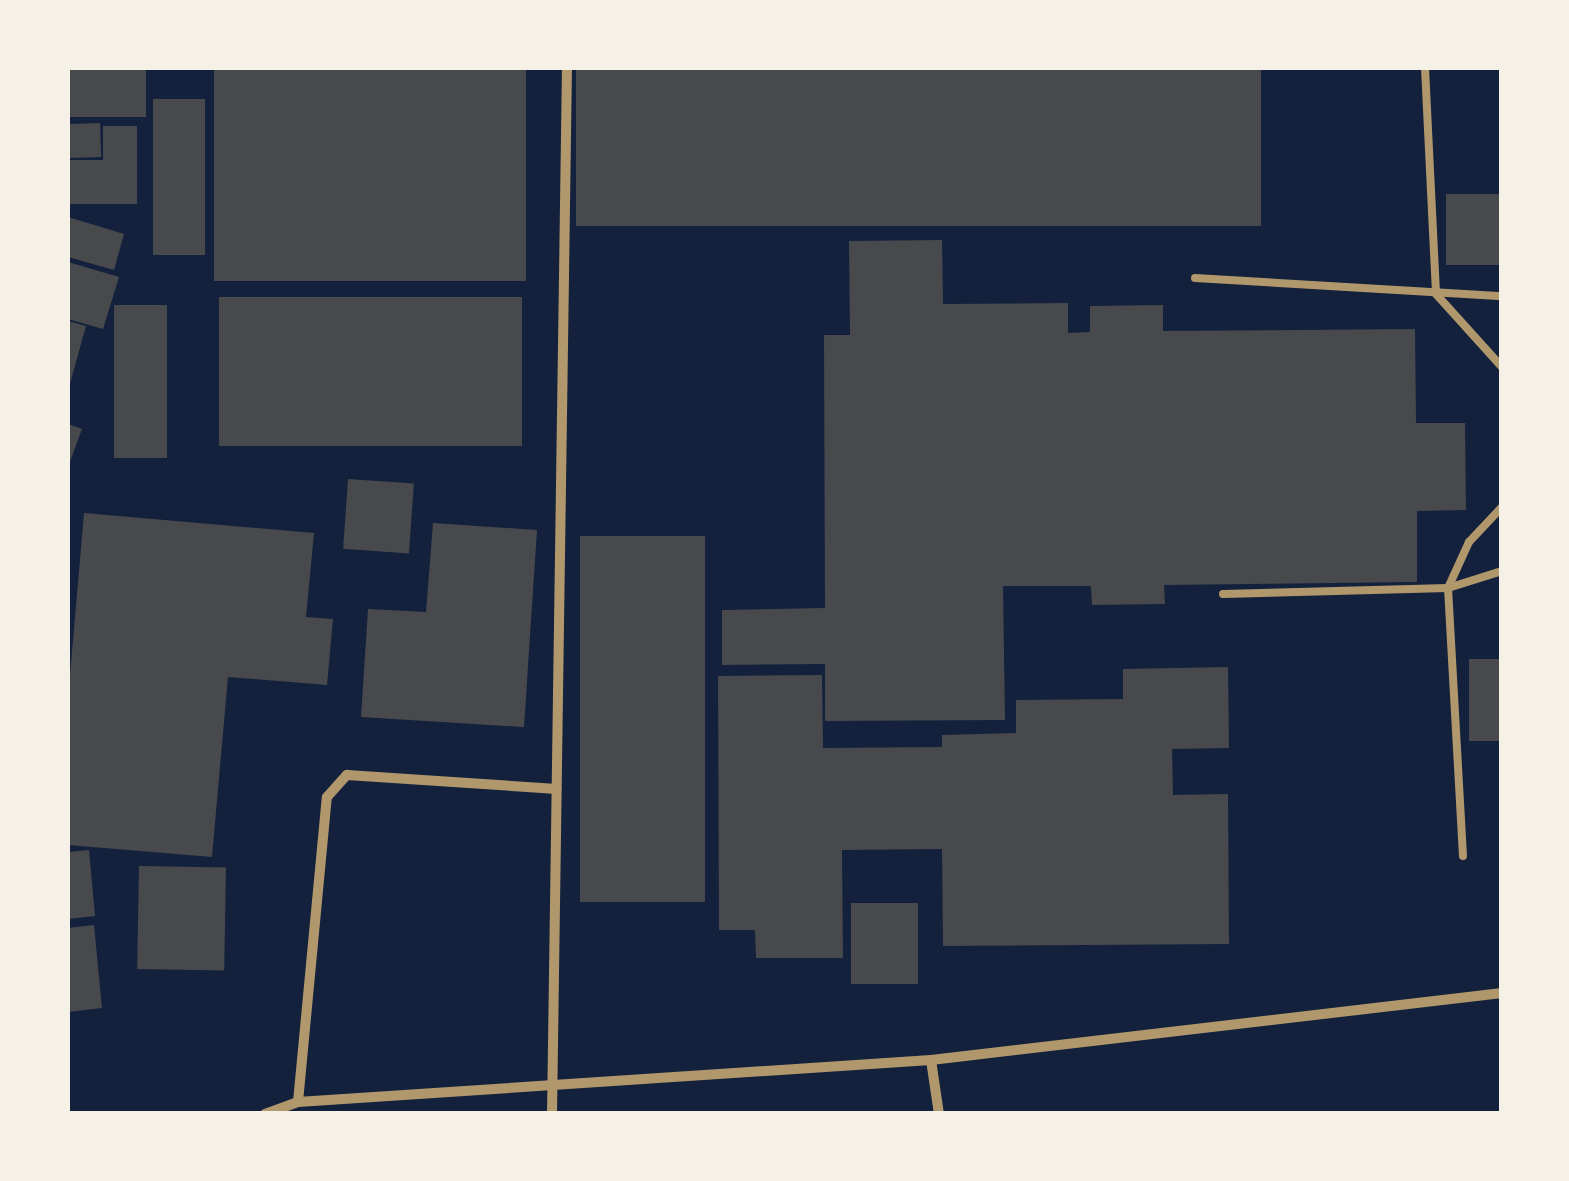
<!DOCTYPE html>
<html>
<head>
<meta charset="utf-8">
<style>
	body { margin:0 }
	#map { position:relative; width:1569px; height:1181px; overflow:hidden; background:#14213d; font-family:"Source Sans 3",sans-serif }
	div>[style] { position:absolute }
	.building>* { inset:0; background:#48494c; transform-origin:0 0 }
	.service>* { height:8px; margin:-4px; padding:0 4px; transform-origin:4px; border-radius:4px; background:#b1986c }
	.minor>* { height:10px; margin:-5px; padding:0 5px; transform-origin:5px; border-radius:5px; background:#b1986c }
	span { translate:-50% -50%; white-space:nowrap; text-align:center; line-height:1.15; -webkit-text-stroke:8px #f6f1e7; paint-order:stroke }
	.frame { position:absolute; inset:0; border:70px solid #f6f1e7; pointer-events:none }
</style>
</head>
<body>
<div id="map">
	<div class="building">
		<i style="left:68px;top:68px;width:78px;height:49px"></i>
		<i style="left:214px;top:68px;width:312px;height:213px"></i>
		<i style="left:576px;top:68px;width:685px;height:158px"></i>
		<i style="left:153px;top:99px;width:52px;height:156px"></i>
		<i style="left:100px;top:123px;width:34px;height:32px;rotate:88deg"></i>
		<i style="clip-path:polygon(103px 126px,137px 126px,137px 204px,68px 204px,68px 160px,103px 160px)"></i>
		<i style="left:1446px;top:194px;width:56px;height:71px"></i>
		<i style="clip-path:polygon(68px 217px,124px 234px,114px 270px,68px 257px)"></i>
		<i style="clip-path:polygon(942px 240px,943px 304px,1068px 303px,1068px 333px,1090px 332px,1090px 306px,1163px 305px,1163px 331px,1415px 329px,1416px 423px,1465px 423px,1466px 510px,1417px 511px,1417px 582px,1164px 585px,1165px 604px,1092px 605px,1091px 586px,1003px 586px,1005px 720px,825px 721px,825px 664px,722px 665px,722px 610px,825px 608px,824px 335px,850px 335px,849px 241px)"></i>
		<i style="clip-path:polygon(68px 262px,119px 277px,103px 329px,68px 319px)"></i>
		<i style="left:522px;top:297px;width:149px;height:303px;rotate:90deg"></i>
		<i style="left:114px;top:305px;width:53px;height:153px"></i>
		<i style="clip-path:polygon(68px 321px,86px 326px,69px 387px,68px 387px)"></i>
		<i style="clip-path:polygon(68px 424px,82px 429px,68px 467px)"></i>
		<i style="left:348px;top:479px;width:66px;height:70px;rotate:4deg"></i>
		<i style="clip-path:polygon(84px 513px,314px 533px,306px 617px,333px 619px,327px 685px,228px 677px,212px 857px,68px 845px,68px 698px)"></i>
		<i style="clip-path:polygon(433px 523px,537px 530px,524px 727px,361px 717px,368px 609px,426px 612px)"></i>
		<i style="left:705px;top:536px;width:366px;height:125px;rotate:90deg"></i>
		<i style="left:1469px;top:659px;width:33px;height:82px"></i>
		<i style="clip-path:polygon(1228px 667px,1229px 748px,1172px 749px,1173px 795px,1228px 794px,1229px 944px,943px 946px,942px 849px,842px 850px,843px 958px,756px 958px,755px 930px,719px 930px,718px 676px,822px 675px,823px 748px,942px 747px,942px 735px,1016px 733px,1016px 700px,1123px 699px,1123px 669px)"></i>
		<i style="clip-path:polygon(89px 850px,95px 916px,68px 919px,68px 852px)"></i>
		<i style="left:139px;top:866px;width:87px;height:103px;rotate:1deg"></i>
		<i style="left:918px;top:903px;width:81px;height:67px;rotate:90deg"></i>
		<i style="clip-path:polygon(94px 925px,102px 1008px,68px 1012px,68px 928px)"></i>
	</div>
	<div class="service">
		<i style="left:1425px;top:68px;width:226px;rotate:87.2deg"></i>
		<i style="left:1436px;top:294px;width:98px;rotate:47.9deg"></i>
		<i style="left:1195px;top:278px;width:308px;rotate:3.4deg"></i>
		<i style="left:1223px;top:594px;width:225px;rotate:-1.5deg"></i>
		<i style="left:1448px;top:588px;width:57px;rotate:-17.5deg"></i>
		<i style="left:1463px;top:856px;width:268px;rotate:-93.2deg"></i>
		<i style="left:1448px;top:588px;width:51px;rotate:-65.5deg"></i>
		<i style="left:1469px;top:542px;width:48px;rotate:-46.7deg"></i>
	</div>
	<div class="minor">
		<i style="left:931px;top:1060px;width:55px;rotate:81.6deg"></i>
		<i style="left:298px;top:1102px;width:306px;rotate:-84.6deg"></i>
		<i style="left:327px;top:797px;width:30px;rotate:-48deg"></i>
		<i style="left:347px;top:775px;width:210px;rotate:3.8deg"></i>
		<i style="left:265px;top:1114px;width:35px;rotate:-20deg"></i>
		<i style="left:298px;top:1102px;width:634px;rotate:-3.8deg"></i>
		<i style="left:931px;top:1060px;width:575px;rotate:-6.69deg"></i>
		<i style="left:552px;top:1114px;width:1046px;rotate:-89.18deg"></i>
	</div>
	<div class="frame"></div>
</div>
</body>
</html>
